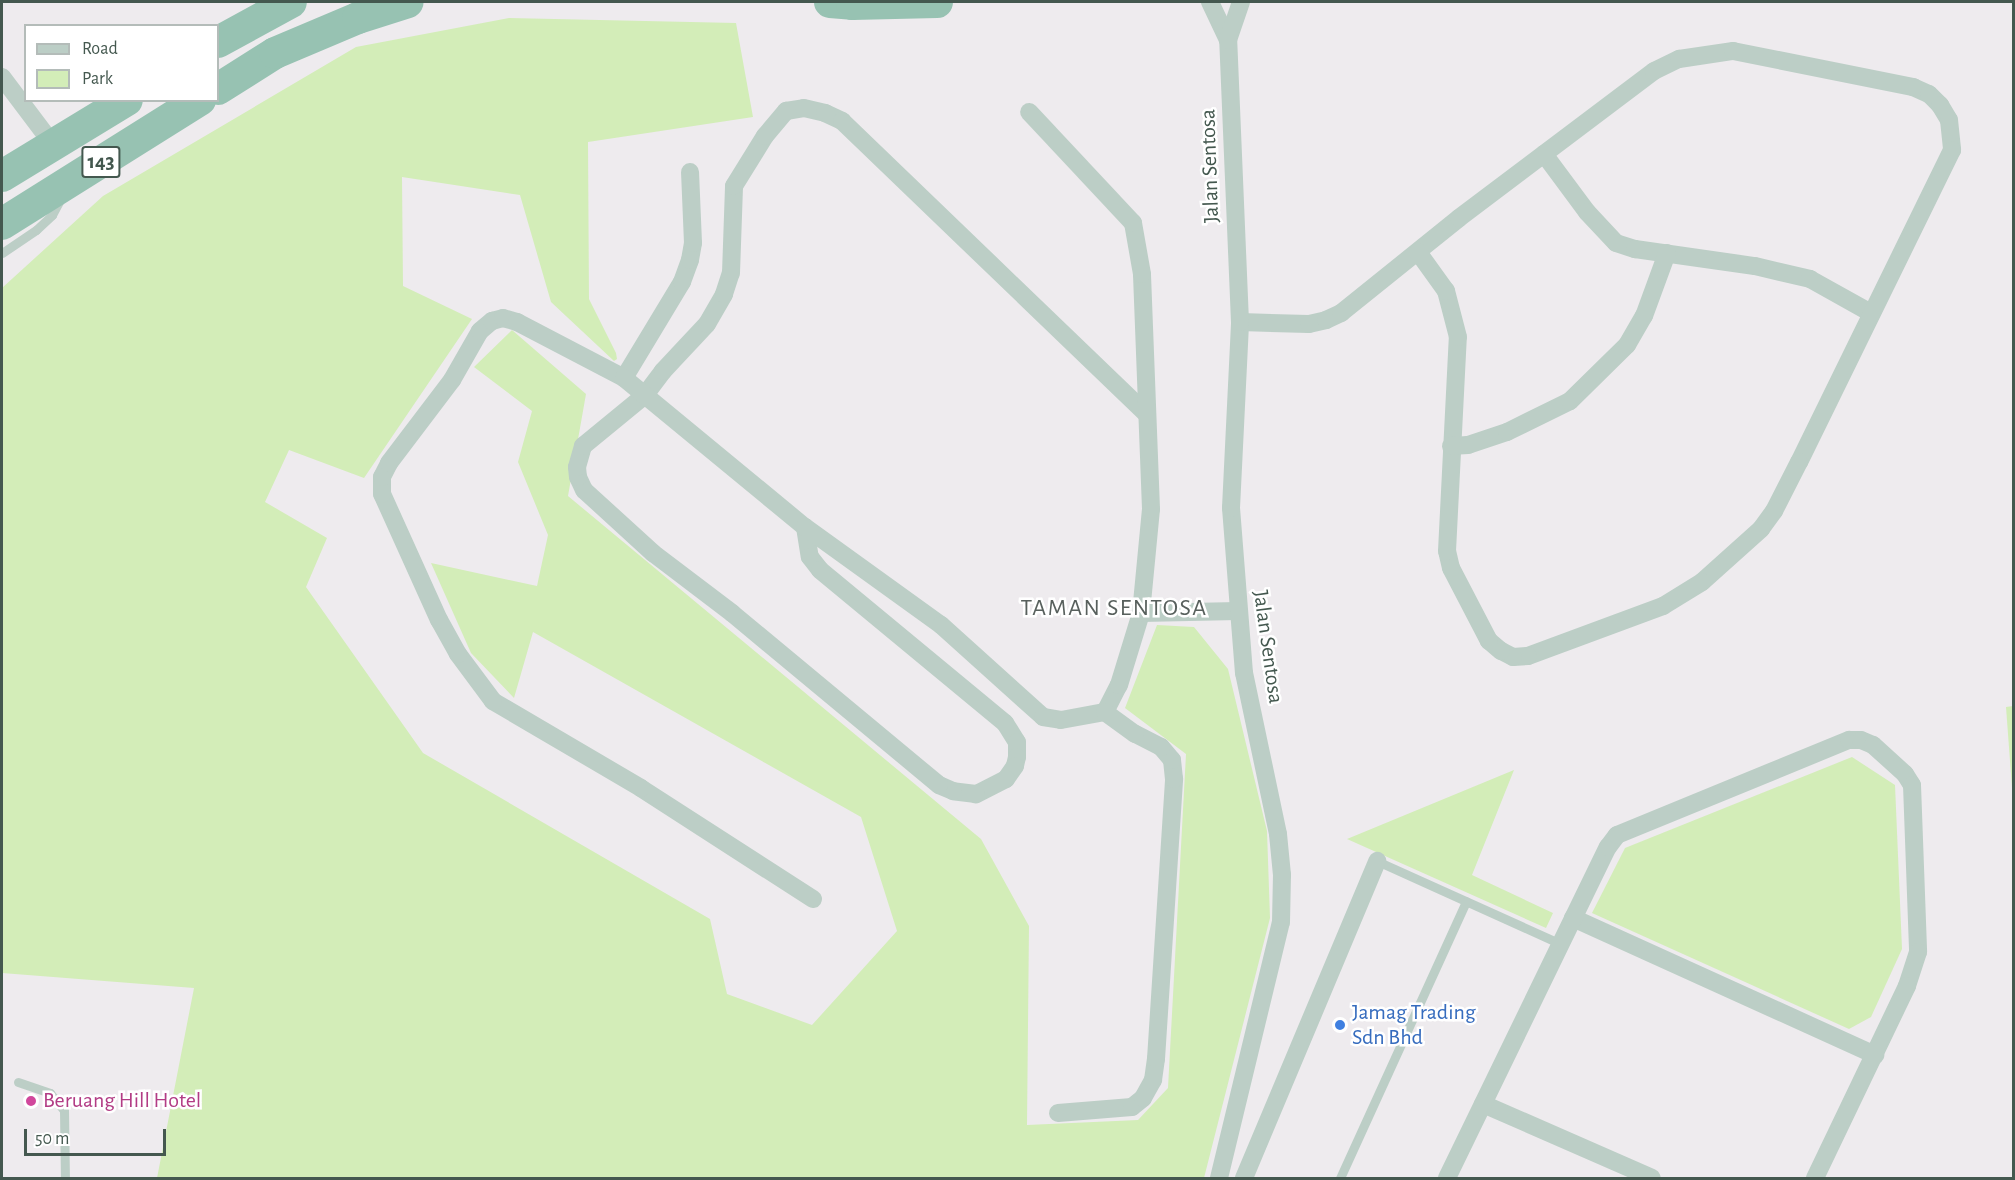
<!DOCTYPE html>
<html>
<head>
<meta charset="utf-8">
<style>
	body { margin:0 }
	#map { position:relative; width:2015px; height:1180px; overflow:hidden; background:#eeebee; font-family:"Alegreya Sans",sans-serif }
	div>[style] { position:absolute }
	.green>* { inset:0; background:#d3edb8 }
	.service>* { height:9px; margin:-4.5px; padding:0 4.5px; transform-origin:4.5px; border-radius:4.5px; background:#bccec6 }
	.minor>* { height:18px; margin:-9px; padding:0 9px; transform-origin:9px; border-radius:9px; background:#bccec6 }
	.trunk>* { height:32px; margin:-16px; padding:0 16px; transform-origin:16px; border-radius:16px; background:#97c2b2 }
	.dots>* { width:16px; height:16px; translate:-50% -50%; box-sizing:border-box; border:3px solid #fff; border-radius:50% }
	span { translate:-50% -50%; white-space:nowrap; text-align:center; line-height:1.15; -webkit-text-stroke:5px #fff; paint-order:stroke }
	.shield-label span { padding:2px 4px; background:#fff; border:2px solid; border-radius:4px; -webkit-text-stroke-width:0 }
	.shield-label { font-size:21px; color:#44584f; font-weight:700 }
	.street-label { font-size:22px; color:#44584f }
	.shop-label { font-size:22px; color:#366cbe }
	.left { translate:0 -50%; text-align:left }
	.hotel-label { font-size:22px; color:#b23c85 }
	.neighbourhood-label { font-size:24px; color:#58605d; letter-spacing:1.5px }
	.frame { position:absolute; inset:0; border:3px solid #44584f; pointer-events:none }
	.legend { position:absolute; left:24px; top:24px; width:195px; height:78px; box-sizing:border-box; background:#fff; border:2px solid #b4bcb9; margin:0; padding:8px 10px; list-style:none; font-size:18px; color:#44584f }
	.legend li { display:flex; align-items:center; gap:12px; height:30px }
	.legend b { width:30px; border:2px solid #b4bcb9 }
	.scale { position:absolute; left:24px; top:1129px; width:142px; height:27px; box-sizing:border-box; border:3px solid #44584f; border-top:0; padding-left:8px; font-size:18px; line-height:21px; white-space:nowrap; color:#44584f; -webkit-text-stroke:4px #fff; paint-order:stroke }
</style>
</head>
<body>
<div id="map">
	<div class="green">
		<i style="clip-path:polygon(509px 18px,736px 23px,753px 117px,588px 142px,589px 299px,616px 353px,617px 359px,614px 361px,551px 302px,520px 195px,402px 177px,403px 286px,472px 319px,364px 478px,289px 450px,265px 502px,327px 538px,306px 587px,423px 753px,710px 919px,727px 994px,812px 1025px,897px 931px,861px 817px,533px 632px,514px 698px,471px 653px,431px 563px,537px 586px,548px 535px,518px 462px,532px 411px,474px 367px,512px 330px,586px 394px,568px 496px,981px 839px,1029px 926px,1027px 1125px,1138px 1120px,1168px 1088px,1186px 754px,1125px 708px,1157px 625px,1194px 627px,1228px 669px,1267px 831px,1270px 918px,1204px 1178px,157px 1178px,194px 988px,2px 973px,2px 288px,103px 196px,356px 47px)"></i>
		<i style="clip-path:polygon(2013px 706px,2014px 706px,2013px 801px,2006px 707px)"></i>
		<i style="clip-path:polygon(1852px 757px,1895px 785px,1902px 949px,1871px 1017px,1849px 1029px,1592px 913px,1625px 848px)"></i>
		<i style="clip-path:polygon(1514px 770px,1472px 875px,1553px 913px,1546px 928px,1347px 839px)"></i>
	</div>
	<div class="service">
		<i style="left:2px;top:253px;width:41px;rotate:-34.1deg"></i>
		<i style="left:36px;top:230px;width:22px;rotate:-43deg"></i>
		<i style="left:52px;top:215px;width:17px;rotate:-62deg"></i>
		<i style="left:1377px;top:861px;width:202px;rotate:24.3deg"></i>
		<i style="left:18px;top:1082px;width:34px;rotate:19deg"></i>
		<i style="left:50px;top:1093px;width:22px;rotate:51deg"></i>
		<i style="left:64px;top:1110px;width:68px;rotate:89.2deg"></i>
		<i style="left:1340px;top:1178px;width:304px;rotate:-65.5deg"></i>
	</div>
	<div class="minor">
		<i style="left:1210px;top:2px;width:42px;rotate:64.7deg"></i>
		<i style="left:2px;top:77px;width:86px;rotate:53deg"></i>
		<i style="left:1544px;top:154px;width:72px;rotate:53.4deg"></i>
		<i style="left:1587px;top:212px;width:42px;rotate:46.9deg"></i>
		<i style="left:1616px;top:243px;width:20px;rotate:18deg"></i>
		<i style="left:1635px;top:249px;width:121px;rotate:8.1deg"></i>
		<i style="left:1755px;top:266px;width:57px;rotate:13.3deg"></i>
		<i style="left:1810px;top:279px;width:70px;rotate:29.1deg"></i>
		<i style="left:1240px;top:322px;width:69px;rotate:1.7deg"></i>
		<i style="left:1309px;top:324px;width:17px;rotate:-13deg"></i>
		<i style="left:1326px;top:320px;width:17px;rotate:-25deg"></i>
		<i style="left:1341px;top:313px;width:151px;rotate:-38.8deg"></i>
		<i style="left:1459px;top:218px;width:244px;rotate:-37deg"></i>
		<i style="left:1654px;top:71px;width:28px;rotate:-26deg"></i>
		<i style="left:1679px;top:59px;width:55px;rotate:-8.4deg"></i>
		<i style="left:1733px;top:51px;width:184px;rotate:11.3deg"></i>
		<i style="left:1913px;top:87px;width:17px;rotate:24deg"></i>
		<i style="left:1929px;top:94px;width:16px;rotate:45deg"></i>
		<i style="left:1940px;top:105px;width:17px;rotate:59deg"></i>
		<i style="left:1949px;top:120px;width:30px;rotate:84deg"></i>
		<i style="left:1952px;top:150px;width:347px;rotate:116.1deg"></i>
		<i style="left:1799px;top:462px;width:55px;rotate:117deg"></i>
		<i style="left:1774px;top:511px;width:22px;rotate:126deg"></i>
		<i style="left:1761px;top:529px;width:79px;rotate:138.1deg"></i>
		<i style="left:1702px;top:582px;width:46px;rotate:148.4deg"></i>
		<i style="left:1663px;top:606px;width:144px;rotate:159.7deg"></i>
		<i style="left:1528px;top:656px;width:15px;rotate:176deg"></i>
		<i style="left:1513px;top:657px;width:13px;rotate:-153deg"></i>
		<i style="left:1501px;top:651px;width:16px;rotate:-140deg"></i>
		<i style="left:1489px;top:641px;width:82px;rotate:-117.5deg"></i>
		<i style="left:1451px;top:568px;width:17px;rotate:-103deg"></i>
		<i style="left:1447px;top:551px;width:214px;rotate:-87.1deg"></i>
		<i style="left:1458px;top:337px;width:48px;rotate:-104.6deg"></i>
		<i style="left:1446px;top:291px;width:48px;rotate:-125.7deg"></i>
		<i style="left:624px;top:378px;width:112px;rotate:-58.9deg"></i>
		<i style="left:682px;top:282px;width:23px;rotate:-70deg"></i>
		<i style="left:690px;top:260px;width:17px;rotate:-80deg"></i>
		<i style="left:693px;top:243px;width:71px;rotate:-92.4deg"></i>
		<i style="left:1451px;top:446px;width:17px;rotate:-3deg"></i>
		<i style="left:1468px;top:445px;width:41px;rotate:-18.4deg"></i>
		<i style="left:1507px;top:432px;width:70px;rotate:-26.2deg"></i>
		<i style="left:1570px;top:401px;width:80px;rotate:-44.5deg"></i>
		<i style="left:1627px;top:345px;width:34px;rotate:-60deg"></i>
		<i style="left:1644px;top:316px;width:67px;rotate:-69.9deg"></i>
		<i style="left:805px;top:527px;width:30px;rotate:81deg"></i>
		<i style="left:810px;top:557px;width:16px;rotate:52deg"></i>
		<i style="left:820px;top:570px;width:240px;rotate:39.6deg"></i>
		<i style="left:1005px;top:723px;width:22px;rotate:58deg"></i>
		<i style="left:1017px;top:742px;width:15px;rotate:90deg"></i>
		<i style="left:1017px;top:757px;width:9px;rotate:103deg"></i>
		<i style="left:1015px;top:766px;width:16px;rotate:125deg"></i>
		<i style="left:1006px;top:779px;width:34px;rotate:153deg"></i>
		<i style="left:976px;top:794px;width:23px;rotate:-173deg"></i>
		<i style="left:953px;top:791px;width:15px;rotate:-157deg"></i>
		<i style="left:939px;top:785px;width:269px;rotate:-140.3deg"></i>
		<i style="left:732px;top:613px;width:99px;rotate:-142.8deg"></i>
		<i style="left:653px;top:553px;width:93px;rotate:-137.6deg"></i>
		<i style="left:584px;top:490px;width:14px;rotate:-115deg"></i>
		<i style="left:578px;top:477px;width:10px;rotate:-96deg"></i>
		<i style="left:577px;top:467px;width:22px;rotate:-74deg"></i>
		<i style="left:583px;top:446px;width:80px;rotate:-39.4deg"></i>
		<i style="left:645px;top:395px;width:30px;rotate:-53deg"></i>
		<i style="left:663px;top:371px;width:64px;rotate:-46.9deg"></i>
		<i style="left:707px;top:324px;width:34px;rotate:-60deg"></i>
		<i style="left:724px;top:294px;width:22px;rotate:-72deg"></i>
		<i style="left:731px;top:273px;width:87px;rotate:-88deg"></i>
		<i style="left:734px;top:186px;width:59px;rotate:-58.2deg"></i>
		<i style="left:765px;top:136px;width:33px;rotate:-50deg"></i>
		<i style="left:786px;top:111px;width:18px;rotate:-9deg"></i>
		<i style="left:804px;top:108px;width:22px;rotate:13deg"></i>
		<i style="left:825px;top:113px;width:19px;rotate:25deg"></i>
		<i style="left:842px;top:121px;width:423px;rotate:43.9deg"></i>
		<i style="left:1141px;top:613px;width:97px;rotate:-1.2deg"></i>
		<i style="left:813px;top:899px;width:205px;rotate:-147.2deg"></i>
		<i style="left:641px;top:788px;width:172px;rotate:-149.6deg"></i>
		<i style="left:493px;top:701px;width:59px;rotate:-126.7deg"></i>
		<i style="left:458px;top:654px;width:39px;rotate:-119deg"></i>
		<i style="left:439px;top:620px;width:138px;rotate:-114.3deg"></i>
		<i style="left:382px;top:494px;width:17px;rotate:-90deg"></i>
		<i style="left:382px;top:477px;width:16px;rotate:-63deg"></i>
		<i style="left:389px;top:463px;width:104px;rotate:-52.8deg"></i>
		<i style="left:452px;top:380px;width:56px;rotate:-60.3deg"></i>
		<i style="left:480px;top:331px;width:16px;rotate:-40deg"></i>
		<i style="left:492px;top:321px;width:11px;rotate:-15deg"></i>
		<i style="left:503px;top:318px;width:15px;rotate:16deg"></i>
		<i style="left:517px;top:322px;width:121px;rotate:27.6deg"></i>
		<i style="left:624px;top:378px;width:234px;rotate:39.5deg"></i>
		<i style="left:805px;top:527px;width:168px;rotate:35.8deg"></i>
		<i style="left:941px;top:625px;width:137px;rotate:42deg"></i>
		<i style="left:1043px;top:717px;width:18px;rotate:9deg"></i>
		<i style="left:1061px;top:720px;width:45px;rotate:-10.3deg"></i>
		<i style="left:1105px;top:712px;width:30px;rotate:-63deg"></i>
		<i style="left:1119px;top:685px;width:75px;rotate:-73deg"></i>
		<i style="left:1141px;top:613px;width:104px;rotate:-84.5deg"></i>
		<i style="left:1151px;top:509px;width:235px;rotate:-92.2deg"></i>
		<i style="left:1142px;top:274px;width:52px;rotate:-100deg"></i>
		<i style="left:1133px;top:223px;width:152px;rotate:-133.1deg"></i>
		<i style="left:1573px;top:918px;width:332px;rotate:24.4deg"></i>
		<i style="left:1483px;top:1104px;width:184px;rotate:23.6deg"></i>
		<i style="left:1058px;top:1113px;width:74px;rotate:-4.6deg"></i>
		<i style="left:1132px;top:1107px;width:14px;rotate:-39deg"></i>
		<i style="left:1143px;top:1098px;width:21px;rotate:-61deg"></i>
		<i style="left:1153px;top:1080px;width:21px;rotate:-82deg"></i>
		<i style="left:1156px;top:1059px;width:281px;rotate:-86.3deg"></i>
		<i style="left:1174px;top:779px;width:19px;rotate:-96deg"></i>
		<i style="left:1172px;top:760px;width:17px;rotate:-130deg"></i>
		<i style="left:1161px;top:747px;width:29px;rotate:-153deg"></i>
		<i style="left:1135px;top:734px;width:37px;rotate:-144deg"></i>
		<i style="left:1219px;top:1178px;width:263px;rotate:-76.4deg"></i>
		<i style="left:1281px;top:922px;width:47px;rotate:-88.8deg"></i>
		<i style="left:1282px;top:875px;width:41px;rotate:-95.6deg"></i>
		<i style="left:1278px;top:834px;width:165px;rotate:-101.9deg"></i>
		<i style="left:1244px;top:673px;width:166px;rotate:-94.5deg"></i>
		<i style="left:1231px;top:508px;width:186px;rotate:-87.2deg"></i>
		<i style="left:1240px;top:322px;width:282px;rotate:-92.4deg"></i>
		<i style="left:1228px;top:40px;width:40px;rotate:-71.1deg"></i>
		<i style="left:1244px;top:1178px;width:344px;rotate:-67.2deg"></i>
		<i style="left:1447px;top:1178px;width:368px;rotate:-64.1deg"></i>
		<i style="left:1608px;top:847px;width:15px;rotate:-53deg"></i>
		<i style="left:1617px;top:835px;width:251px;rotate:-22.3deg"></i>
		<i style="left:1849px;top:740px;width:12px"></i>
		<i style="left:1861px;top:740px;width:13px;rotate:23deg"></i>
		<i style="left:1873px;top:745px;width:43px;rotate:42.2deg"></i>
		<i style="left:1905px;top:774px;width:13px;rotate:58deg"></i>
		<i style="left:1912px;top:785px;width:167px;rotate:87.9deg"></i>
		<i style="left:1918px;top:952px;width:36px;rotate:108deg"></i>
		<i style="left:1907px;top:986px;width:213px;rotate:115.6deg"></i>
	</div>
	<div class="trunk">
		<i style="left:830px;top:2px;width:22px;rotate:5deg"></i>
		<i style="left:852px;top:4px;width:85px;rotate:-1.3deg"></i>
		<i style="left:218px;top:42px;width:83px;rotate:-28.7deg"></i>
		<i style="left:218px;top:89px;width:67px;rotate:-32.3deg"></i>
		<i style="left:275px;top:53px;width:90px;rotate:-22.9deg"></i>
		<i style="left:358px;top:18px;width:52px;rotate:-17.7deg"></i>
		<i style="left:2px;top:176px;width:146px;rotate:-31.3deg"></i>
		<i style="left:2px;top:224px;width:234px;rotate:-32.1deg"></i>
	</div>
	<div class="dots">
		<i style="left:1340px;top:1025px;background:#3f7fe0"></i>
		<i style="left:31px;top:1101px;background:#d1479c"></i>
	</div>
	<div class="shield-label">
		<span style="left:101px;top:162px">143</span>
	</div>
	<div class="street-label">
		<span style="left:1210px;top:166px;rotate:-92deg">Jalan Sentosa</span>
		<span style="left:1268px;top:647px;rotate:82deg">Jalan Sentosa</span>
	</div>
	<div class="shop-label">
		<span class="left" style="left:1352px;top:1025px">Jamag Trading<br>Sdn Bhd</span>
	</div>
	<div class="hotel-label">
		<span class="left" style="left:43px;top:1101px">Beruang Hill Hotel</span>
	</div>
	<div class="neighbourhood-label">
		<span style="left:1114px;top:609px">TAMAN SENTOSA</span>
	</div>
	<div class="frame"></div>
	<ul class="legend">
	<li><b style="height:8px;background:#bccec6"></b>Road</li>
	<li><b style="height:16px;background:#d3edb8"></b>Park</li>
	</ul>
	<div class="scale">50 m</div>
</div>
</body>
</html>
